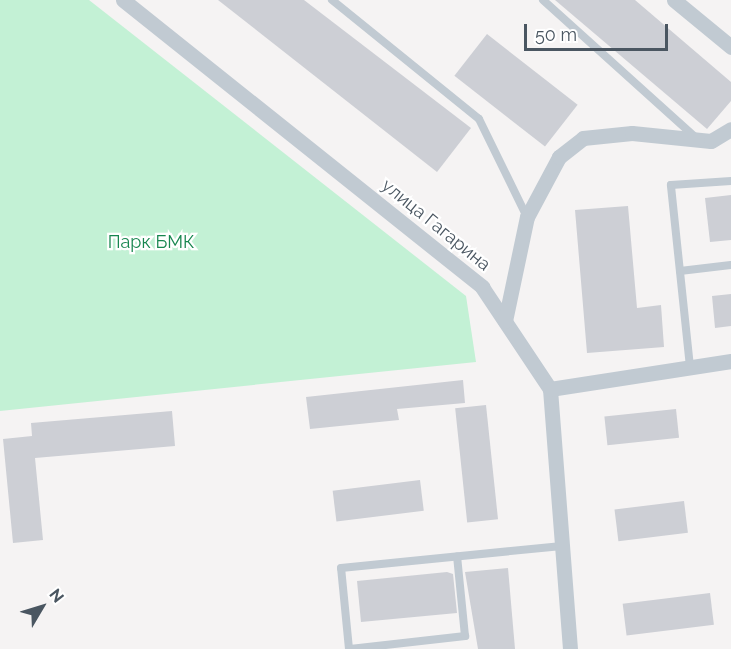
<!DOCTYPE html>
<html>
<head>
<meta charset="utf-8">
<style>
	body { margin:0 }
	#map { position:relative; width:731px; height:649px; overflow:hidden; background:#f5f3f3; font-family:Raleway,sans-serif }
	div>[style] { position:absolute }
	.green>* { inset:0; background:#c3f1d5 }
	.building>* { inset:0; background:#cdcfd5; transform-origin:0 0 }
	.service>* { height:8px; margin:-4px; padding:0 4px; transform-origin:4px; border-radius:4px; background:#c1cad2 }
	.minor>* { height:15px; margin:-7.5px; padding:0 7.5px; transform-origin:7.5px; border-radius:7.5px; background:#c1cad2 }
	span { translate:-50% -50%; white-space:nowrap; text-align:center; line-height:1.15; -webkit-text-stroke:4.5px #fff; paint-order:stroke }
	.street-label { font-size:18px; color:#4a5661 }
	.park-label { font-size:18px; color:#17864f }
	.north { position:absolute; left:12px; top:577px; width:60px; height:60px; -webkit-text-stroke:4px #fff; paint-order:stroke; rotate:52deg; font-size:16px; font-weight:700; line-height:24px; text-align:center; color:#4a5661 }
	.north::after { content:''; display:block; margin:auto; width:21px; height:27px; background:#4a5661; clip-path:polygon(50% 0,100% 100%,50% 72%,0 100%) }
	.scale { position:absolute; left:524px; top:24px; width:144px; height:27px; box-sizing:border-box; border:3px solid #4a5661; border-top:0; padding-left:8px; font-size:18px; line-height:21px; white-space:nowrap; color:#4a5661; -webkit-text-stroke:4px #fff; paint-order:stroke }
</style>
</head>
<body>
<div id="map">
	<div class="green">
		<i style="clip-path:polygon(0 0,89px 0,466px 296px,476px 362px,0 411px)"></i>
	</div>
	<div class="building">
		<i style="clip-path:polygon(218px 0,304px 0,471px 128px,437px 172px)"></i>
		<i style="clip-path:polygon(555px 0,635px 0,731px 82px,731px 101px,707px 129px)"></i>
		<i style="left:487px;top:34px;width:115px;height:53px;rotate:38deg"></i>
		<i style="clip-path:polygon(731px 195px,731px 240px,710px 242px,705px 198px)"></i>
		<i style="clip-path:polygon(628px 206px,637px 308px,661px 305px,664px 347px,587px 353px,575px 210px)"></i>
		<i style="clip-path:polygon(731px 294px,731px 326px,715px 328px,712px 296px)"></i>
		<i style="clip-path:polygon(463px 380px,465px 403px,397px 409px,399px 420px,310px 429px,306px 397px)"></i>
		<i style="left:486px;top:405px;width:115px;height:31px;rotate:84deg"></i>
		<i style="left:676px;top:409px;width:29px;height:72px;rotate:84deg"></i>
		<i style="clip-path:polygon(172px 411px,175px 446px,35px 458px,43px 540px,13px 543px,3px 439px,32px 436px,31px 423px)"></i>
		<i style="left:420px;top:480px;width:31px;height:88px;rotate:83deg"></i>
		<i style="left:684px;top:501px;width:32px;height:70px;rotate:83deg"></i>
		<i style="clip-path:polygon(508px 568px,515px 649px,478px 649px,465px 572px)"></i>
		<i style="clip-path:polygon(447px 572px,453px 574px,457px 613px,361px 622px,357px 581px)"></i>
		<i style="left:710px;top:593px;width:32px;height:88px;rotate:83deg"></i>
	</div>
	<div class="service">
		<i style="left:332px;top:0;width:189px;rotate:39deg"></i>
		<i style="left:479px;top:119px;width:109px;rotate:63.9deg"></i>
		<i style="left:543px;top:0;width:205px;rotate:42deg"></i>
		<i style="left:680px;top:271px;width:51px;rotate:-6.7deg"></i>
		<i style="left:690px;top:367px;width:183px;rotate:-96deg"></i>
		<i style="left:671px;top:185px;width:60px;rotate:-3.8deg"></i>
		<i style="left:349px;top:649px;width:81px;rotate:-95.6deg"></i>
		<i style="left:341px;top:568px;width:222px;rotate:-5.7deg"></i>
		<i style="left:350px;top:649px;width:116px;rotate:-6.4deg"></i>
		<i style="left:465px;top:636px;width:80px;rotate:-95.7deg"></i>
	</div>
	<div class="minor">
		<i style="left:123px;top:0;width:460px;rotate:38.6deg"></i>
		<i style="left:482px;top:287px;width:123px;rotate:56.3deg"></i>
		<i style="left:550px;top:389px;width:261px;rotate:85.6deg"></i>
		<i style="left:674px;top:0;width:74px;rotate:39.5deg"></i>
		<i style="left:505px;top:321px;width:106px;rotate:-78.1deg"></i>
		<i style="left:527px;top:217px;width:68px;rotate:-61.9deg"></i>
		<i style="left:559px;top:157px;width:31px;rotate:-38deg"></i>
		<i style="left:583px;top:138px;width:49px;rotate:-5.8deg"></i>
		<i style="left:632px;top:133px;width:79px;rotate:5.8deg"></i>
		<i style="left:711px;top:141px;width:23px;rotate:-31deg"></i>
		<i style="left:550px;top:389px;width:183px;rotate:-8.8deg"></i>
	</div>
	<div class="street-label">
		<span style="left:436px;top:225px;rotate:39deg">улица Гагарина</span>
	</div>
	<div class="park-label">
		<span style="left:151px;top:242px">Парк БМК</span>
	</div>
	<div class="north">N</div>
	<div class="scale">50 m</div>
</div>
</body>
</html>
